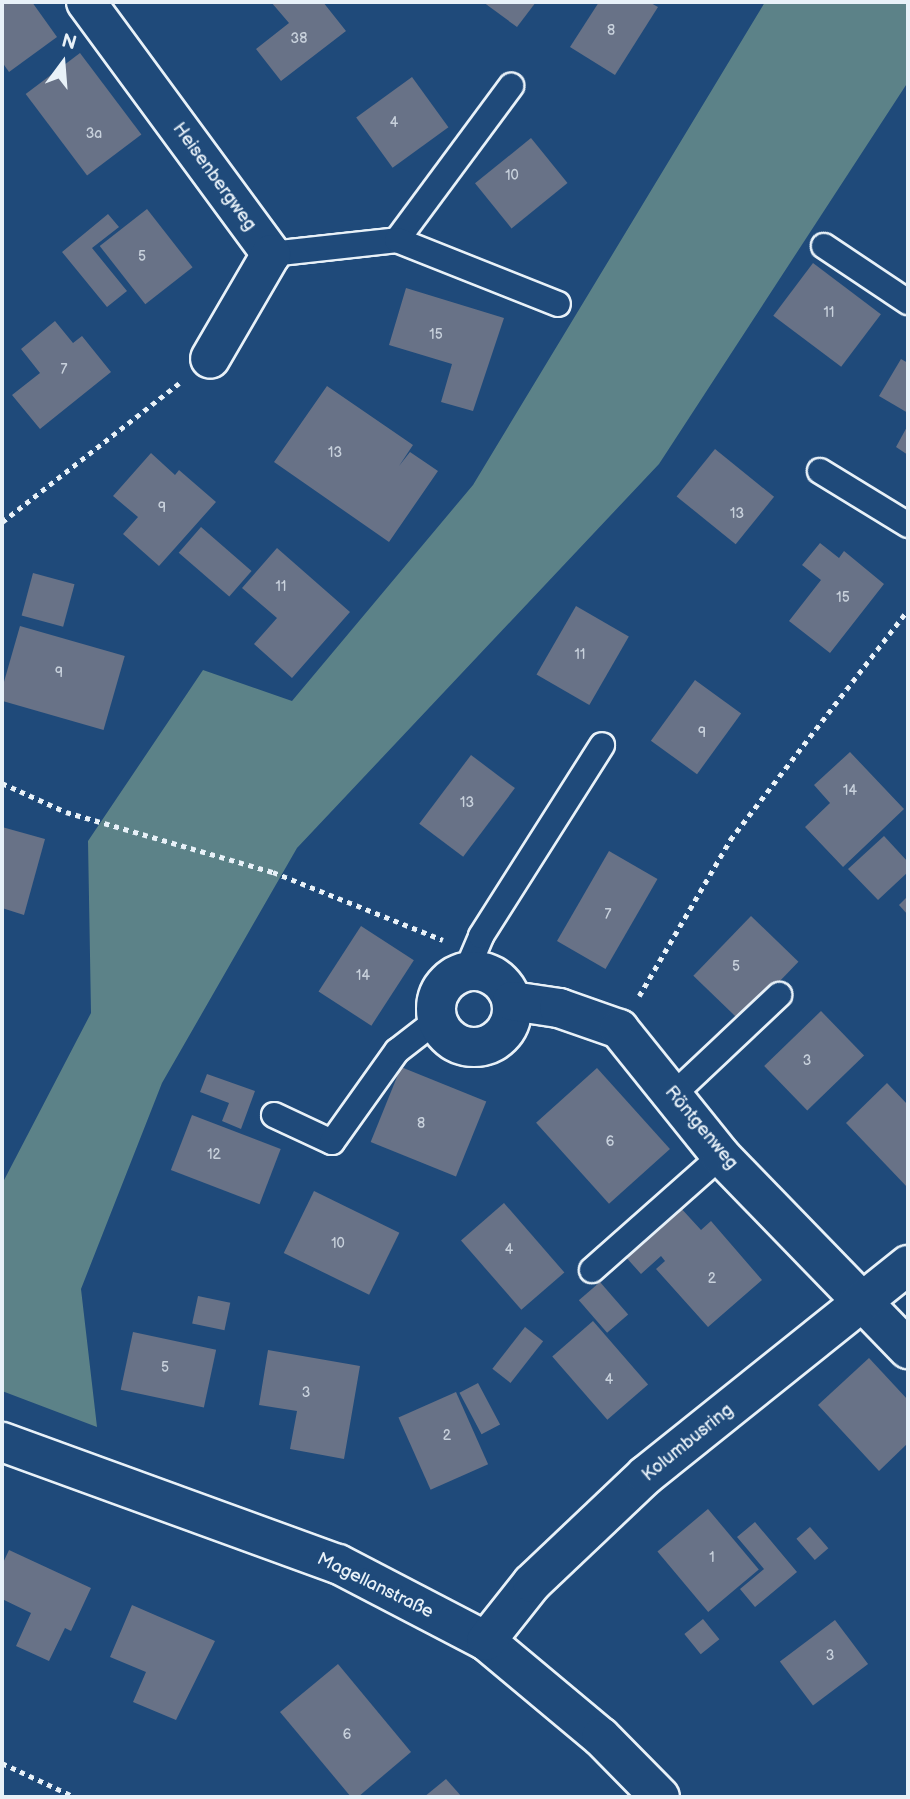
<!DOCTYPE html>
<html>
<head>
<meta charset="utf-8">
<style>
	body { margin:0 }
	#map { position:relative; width:910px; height:1799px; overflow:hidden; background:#1f4a7a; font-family:"Balsamiq Sans",sans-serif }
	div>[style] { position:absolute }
	.green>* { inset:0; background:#5c8288 }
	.building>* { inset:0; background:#687287; transform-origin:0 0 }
	.path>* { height:4.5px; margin-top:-2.25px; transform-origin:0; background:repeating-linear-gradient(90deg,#e8f1f8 0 5px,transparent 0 10px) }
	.roads { filter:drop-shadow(2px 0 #e8f1f8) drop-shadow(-2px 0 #e8f1f8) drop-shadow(0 2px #e8f1f8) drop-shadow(0 -2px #e8f1f8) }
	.lane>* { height:24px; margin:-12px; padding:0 12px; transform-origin:12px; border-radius:12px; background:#1f4a7a }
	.street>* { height:38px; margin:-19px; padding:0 19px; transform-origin:19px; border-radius:19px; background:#1f4a7a }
	.street>.ring { margin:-19px; padding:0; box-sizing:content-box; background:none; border:38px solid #1f4a7a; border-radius:50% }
	span { translate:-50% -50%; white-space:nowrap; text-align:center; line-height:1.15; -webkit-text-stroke:7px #1f4a7a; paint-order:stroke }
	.number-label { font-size:14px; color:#c8d1dc }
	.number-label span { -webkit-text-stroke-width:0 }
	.street-label { font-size:18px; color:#e8f1f8 }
	.frame { position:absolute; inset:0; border:4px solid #e8f1f8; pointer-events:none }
	.north { position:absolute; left:28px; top:28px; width:70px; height:70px; -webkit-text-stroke:5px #1f4a7a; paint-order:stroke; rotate:16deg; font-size:19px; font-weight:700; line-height:28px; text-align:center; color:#e8f1f8 }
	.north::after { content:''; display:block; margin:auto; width:24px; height:32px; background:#e8f1f8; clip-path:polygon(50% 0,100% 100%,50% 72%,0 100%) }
</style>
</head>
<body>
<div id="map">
	<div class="green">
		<i style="clip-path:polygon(765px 2px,908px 2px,908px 82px,659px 464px,297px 848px,162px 1083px,81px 1289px,97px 1427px,2px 1391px,2px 1184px,91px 1013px,88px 841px,203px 670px,292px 701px,473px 485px)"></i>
	</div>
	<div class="building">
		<i style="clip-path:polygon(2px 2px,32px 2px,57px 37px,9px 72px,2px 62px)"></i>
		<i style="clip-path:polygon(271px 2px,323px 2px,346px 31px,281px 81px,256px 49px,289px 23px)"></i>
		<i style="clip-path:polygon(483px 2px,536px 2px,517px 27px)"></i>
		<i style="clip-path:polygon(599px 2px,649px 2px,658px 7px,615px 75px,570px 47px)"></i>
		<i style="left:80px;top:53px;width:102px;height:68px;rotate:53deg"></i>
		<i style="left:412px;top:77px;width:62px;height:69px;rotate:54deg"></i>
		<i style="left:531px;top:138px;width:58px;height:72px;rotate:51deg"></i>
		<i style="left:147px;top:209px;width:74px;height:60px;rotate:52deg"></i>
		<i style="clip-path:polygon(108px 214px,119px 227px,92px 248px,127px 291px,107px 307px,62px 252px)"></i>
		<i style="left:813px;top:263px;width:85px;height:66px;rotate:37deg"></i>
		<i style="clip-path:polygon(406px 288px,504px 318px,473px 411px,441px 402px,452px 364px,389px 345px)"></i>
		<i style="clip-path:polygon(55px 321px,73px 343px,82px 336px,111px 372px,40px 429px,12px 395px,40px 373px,21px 349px)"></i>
		<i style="clip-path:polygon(901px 359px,908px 363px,908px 413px,879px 396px)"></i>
		<i style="clip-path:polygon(327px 386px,413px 445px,399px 466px,410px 452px,438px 471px,389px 542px,274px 462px)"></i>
		<i style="clip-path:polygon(908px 425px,908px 455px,896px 447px)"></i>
		<i style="left:715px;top:449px;width:76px;height:61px;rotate:39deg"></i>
		<i style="clip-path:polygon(151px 453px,175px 475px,179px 470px,216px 502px,159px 566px,123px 534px,138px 517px,113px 496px)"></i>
		<i style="left:201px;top:527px;width:67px;height:34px;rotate:41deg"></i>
		<i style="clip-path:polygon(820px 543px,839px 558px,844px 551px,884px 584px,830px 653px,789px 621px,821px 580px,802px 565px)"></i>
		<i style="clip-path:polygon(277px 548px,350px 612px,292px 678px,254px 644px,277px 618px,242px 588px)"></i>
		<i style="left:33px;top:573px;width:43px;height:44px;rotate:15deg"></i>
		<i style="left:576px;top:606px;width:61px;height:79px;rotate:30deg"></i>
		<i style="left:20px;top:626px;width:109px;height:77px;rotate:16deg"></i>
		<i style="left:695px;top:680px;width:57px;height:75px;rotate:36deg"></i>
		<i style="clip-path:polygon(850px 752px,904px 809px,843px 867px,805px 827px,830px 803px,814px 785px)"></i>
		<i style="left:471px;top:755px;width:55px;height:86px;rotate:37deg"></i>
		<i style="clip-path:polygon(2px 827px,45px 839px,24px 915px,2px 908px)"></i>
		<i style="clip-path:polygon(884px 836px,908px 862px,908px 872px,878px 900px,848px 869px)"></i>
		<i style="left:609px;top:851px;width:56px;height:104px;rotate:30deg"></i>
		<i style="clip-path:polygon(908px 896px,908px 915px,899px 905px)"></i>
		<i style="left:751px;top:916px;width:66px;height:83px;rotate:44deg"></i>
		<i style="left:361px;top:926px;width:63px;height:78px;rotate:33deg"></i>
		<i style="left:821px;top:1011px;width:62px;height:79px;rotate:46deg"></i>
		<i style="left:401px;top:1067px;width:92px;height:81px;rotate:22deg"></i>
		<i style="left:597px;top:1068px;width:109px;height:82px;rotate:48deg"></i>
		<i style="clip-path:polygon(207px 1074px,255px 1091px,241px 1129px,222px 1121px,229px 1103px,200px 1092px)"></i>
		<i style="clip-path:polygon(887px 1083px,908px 1105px,908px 1188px,846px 1123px)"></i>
		<i style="left:192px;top:1115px;width:95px;height:59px;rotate:21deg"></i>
		<i style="left:314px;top:1191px;width:95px;height:69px;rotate:26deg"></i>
		<i style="left:504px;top:1203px;width:92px;height:57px;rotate:49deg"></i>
		<i style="clip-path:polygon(679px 1206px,701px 1230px,711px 1221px,762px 1280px,708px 1327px,656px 1269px,665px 1261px,661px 1256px,641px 1274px,624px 1255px)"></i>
		<i style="left:600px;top:1282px;width:43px;height:28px;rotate:49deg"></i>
		<i style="left:198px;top:1296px;width:33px;height:28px;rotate:12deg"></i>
		<i style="left:593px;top:1321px;width:84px;height:54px;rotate:49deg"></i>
		<i style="left:525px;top:1327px;width:23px;height:53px;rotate:38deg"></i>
		<i style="left:133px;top:1332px;width:85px;height:59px;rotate:12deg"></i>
		<i style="clip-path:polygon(268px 1350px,360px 1366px,344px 1459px,290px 1449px,297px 1411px,259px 1405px)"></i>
		<i style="clip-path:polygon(869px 1358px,908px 1400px,908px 1443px,879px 1471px,818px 1405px)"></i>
		<i style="left:478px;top:1383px;width:47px;height:21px;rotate:62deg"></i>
		<i style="left:456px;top:1392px;width:79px;height:63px;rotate:66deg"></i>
		<i style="left:708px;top:1509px;width:79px;height:66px;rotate:50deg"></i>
		<i style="clip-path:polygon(755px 1522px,797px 1572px,755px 1607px,740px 1589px,764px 1569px,737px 1537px)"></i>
		<i style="left:810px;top:1527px;width:28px;height:18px;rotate:49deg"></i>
		<i style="clip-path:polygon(9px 1550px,91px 1588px,71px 1631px,65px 1628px,49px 1661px,16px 1646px,31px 1613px,2px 1599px,2px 1565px)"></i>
		<i style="clip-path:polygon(132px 1605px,215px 1641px,176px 1720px,133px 1702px,146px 1672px,110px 1657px)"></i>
		<i style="left:703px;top:1619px;width:26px;height:24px;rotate:51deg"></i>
		<i style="left:835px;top:1620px;width:55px;height:69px;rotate:53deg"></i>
		<i style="clip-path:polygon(338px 1664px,411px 1752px,358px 1797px,351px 1797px,280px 1712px)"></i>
		<i style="clip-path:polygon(446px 1779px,462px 1797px,424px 1797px)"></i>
	</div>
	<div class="path">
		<i style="left:2px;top:522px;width:225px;rotate:-38.1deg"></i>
		<i style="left:2px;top:783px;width:70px;rotate:24.4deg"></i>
		<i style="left:66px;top:812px;width:216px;rotate:16.2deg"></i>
		<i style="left:273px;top:872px;width:183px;rotate:21.8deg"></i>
		<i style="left:639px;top:996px;width:181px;rotate:-59.7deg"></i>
		<i style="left:730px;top:840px;width:291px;rotate:-52.3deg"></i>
		<i style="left:2px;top:1763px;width:81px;rotate:25deg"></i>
	</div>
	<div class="roads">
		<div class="lane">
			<i style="left:397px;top:240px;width:192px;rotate:-53.5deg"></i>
			<i style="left:824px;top:246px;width:101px;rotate:33.7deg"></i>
			<i style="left:271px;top:254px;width:127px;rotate:-6.3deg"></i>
			<i style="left:397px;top:240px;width:173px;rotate:21.7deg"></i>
			<i style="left:820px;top:471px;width:103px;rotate:31.5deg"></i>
			<i style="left:466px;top:972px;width:39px;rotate:-67deg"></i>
			<i style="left:481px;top:936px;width:226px;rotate:-57.6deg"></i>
			<i style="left:673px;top:1095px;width:146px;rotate:-43.3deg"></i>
			<i style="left:274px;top:1115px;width:64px;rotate:25deg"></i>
			<i style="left:332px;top:1142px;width:112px;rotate:-54.5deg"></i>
			<i style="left:397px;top:1051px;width:51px;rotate:-37.8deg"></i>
			<i style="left:592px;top:1270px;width:172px;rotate:-41.5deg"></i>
		</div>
		<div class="street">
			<i style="left:86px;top:2px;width:313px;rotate:53.7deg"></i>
			<i style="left:271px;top:254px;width:121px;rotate:120.2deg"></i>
			<i class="ring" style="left:436px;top:971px;width:38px;height:38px"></i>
			<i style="left:512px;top:1001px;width:48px;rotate:8.5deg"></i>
			<i style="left:559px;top:1008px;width:64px;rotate:19.3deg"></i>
			<i style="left:619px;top:1029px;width:163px;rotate:51.2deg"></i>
			<i style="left:721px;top:1156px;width:269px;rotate:45.9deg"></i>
			<i style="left:2px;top:1442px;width:357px;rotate:20deg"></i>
			<i style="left:338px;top:1564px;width:167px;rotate:27.5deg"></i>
			<i style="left:486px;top:1641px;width:150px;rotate:39.9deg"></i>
			<i style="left:601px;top:1737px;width:84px;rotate:45.5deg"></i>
			<i style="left:486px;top:1641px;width:74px;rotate:-51.6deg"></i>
			<i style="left:532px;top:1583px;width:157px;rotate:-43.5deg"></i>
			<i style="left:646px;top:1475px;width:336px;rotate:-38.7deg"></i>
		</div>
	</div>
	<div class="number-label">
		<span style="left:611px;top:31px">8</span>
		<span style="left:299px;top:39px">38</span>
		<span style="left:394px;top:123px">4</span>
		<span style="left:94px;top:134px">3a</span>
		<span style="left:512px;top:176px">10</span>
		<span style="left:142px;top:257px">5</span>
		<span style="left:829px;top:313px">11</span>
		<span style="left:436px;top:335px">15</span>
		<span style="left:64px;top:370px">7</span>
		<span style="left:335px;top:453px">13</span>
		<span style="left:162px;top:508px">9</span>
		<span style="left:737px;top:514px">13</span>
		<span style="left:281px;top:587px">11</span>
		<span style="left:843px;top:598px">15</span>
		<span style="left:580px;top:655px">11</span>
		<span style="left:59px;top:673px">9</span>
		<span style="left:702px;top:733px">9</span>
		<span style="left:850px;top:791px">14</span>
		<span style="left:467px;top:803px">13</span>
		<span style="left:608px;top:915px">7</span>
		<span style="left:736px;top:967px">5</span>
		<span style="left:363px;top:976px">14</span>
		<span style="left:807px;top:1061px">3</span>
		<span style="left:421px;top:1124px">8</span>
		<span style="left:610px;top:1142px">6</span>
		<span style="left:214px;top:1155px">12</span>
		<span style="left:338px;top:1244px">10</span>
		<span style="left:509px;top:1250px">4</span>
		<span style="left:712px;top:1279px">2</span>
		<span style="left:165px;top:1368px">5</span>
		<span style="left:609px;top:1380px">4</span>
		<span style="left:306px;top:1393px">3</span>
		<span style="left:447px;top:1436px">2</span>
		<span style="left:712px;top:1558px">1</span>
		<span style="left:830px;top:1656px">3</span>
		<span style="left:347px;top:1735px">6</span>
	</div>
	<div class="street-label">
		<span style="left:214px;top:177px;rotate:54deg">Heisenbergweg</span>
		<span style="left:701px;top:1128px;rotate:50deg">Röntgenweg</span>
		<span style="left:688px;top:1443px;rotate:-39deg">Kolumbusring</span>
		<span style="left:375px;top:1586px;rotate:26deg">Magellanstraße</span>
	</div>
	<div class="frame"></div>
	<div class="north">N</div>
</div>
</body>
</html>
